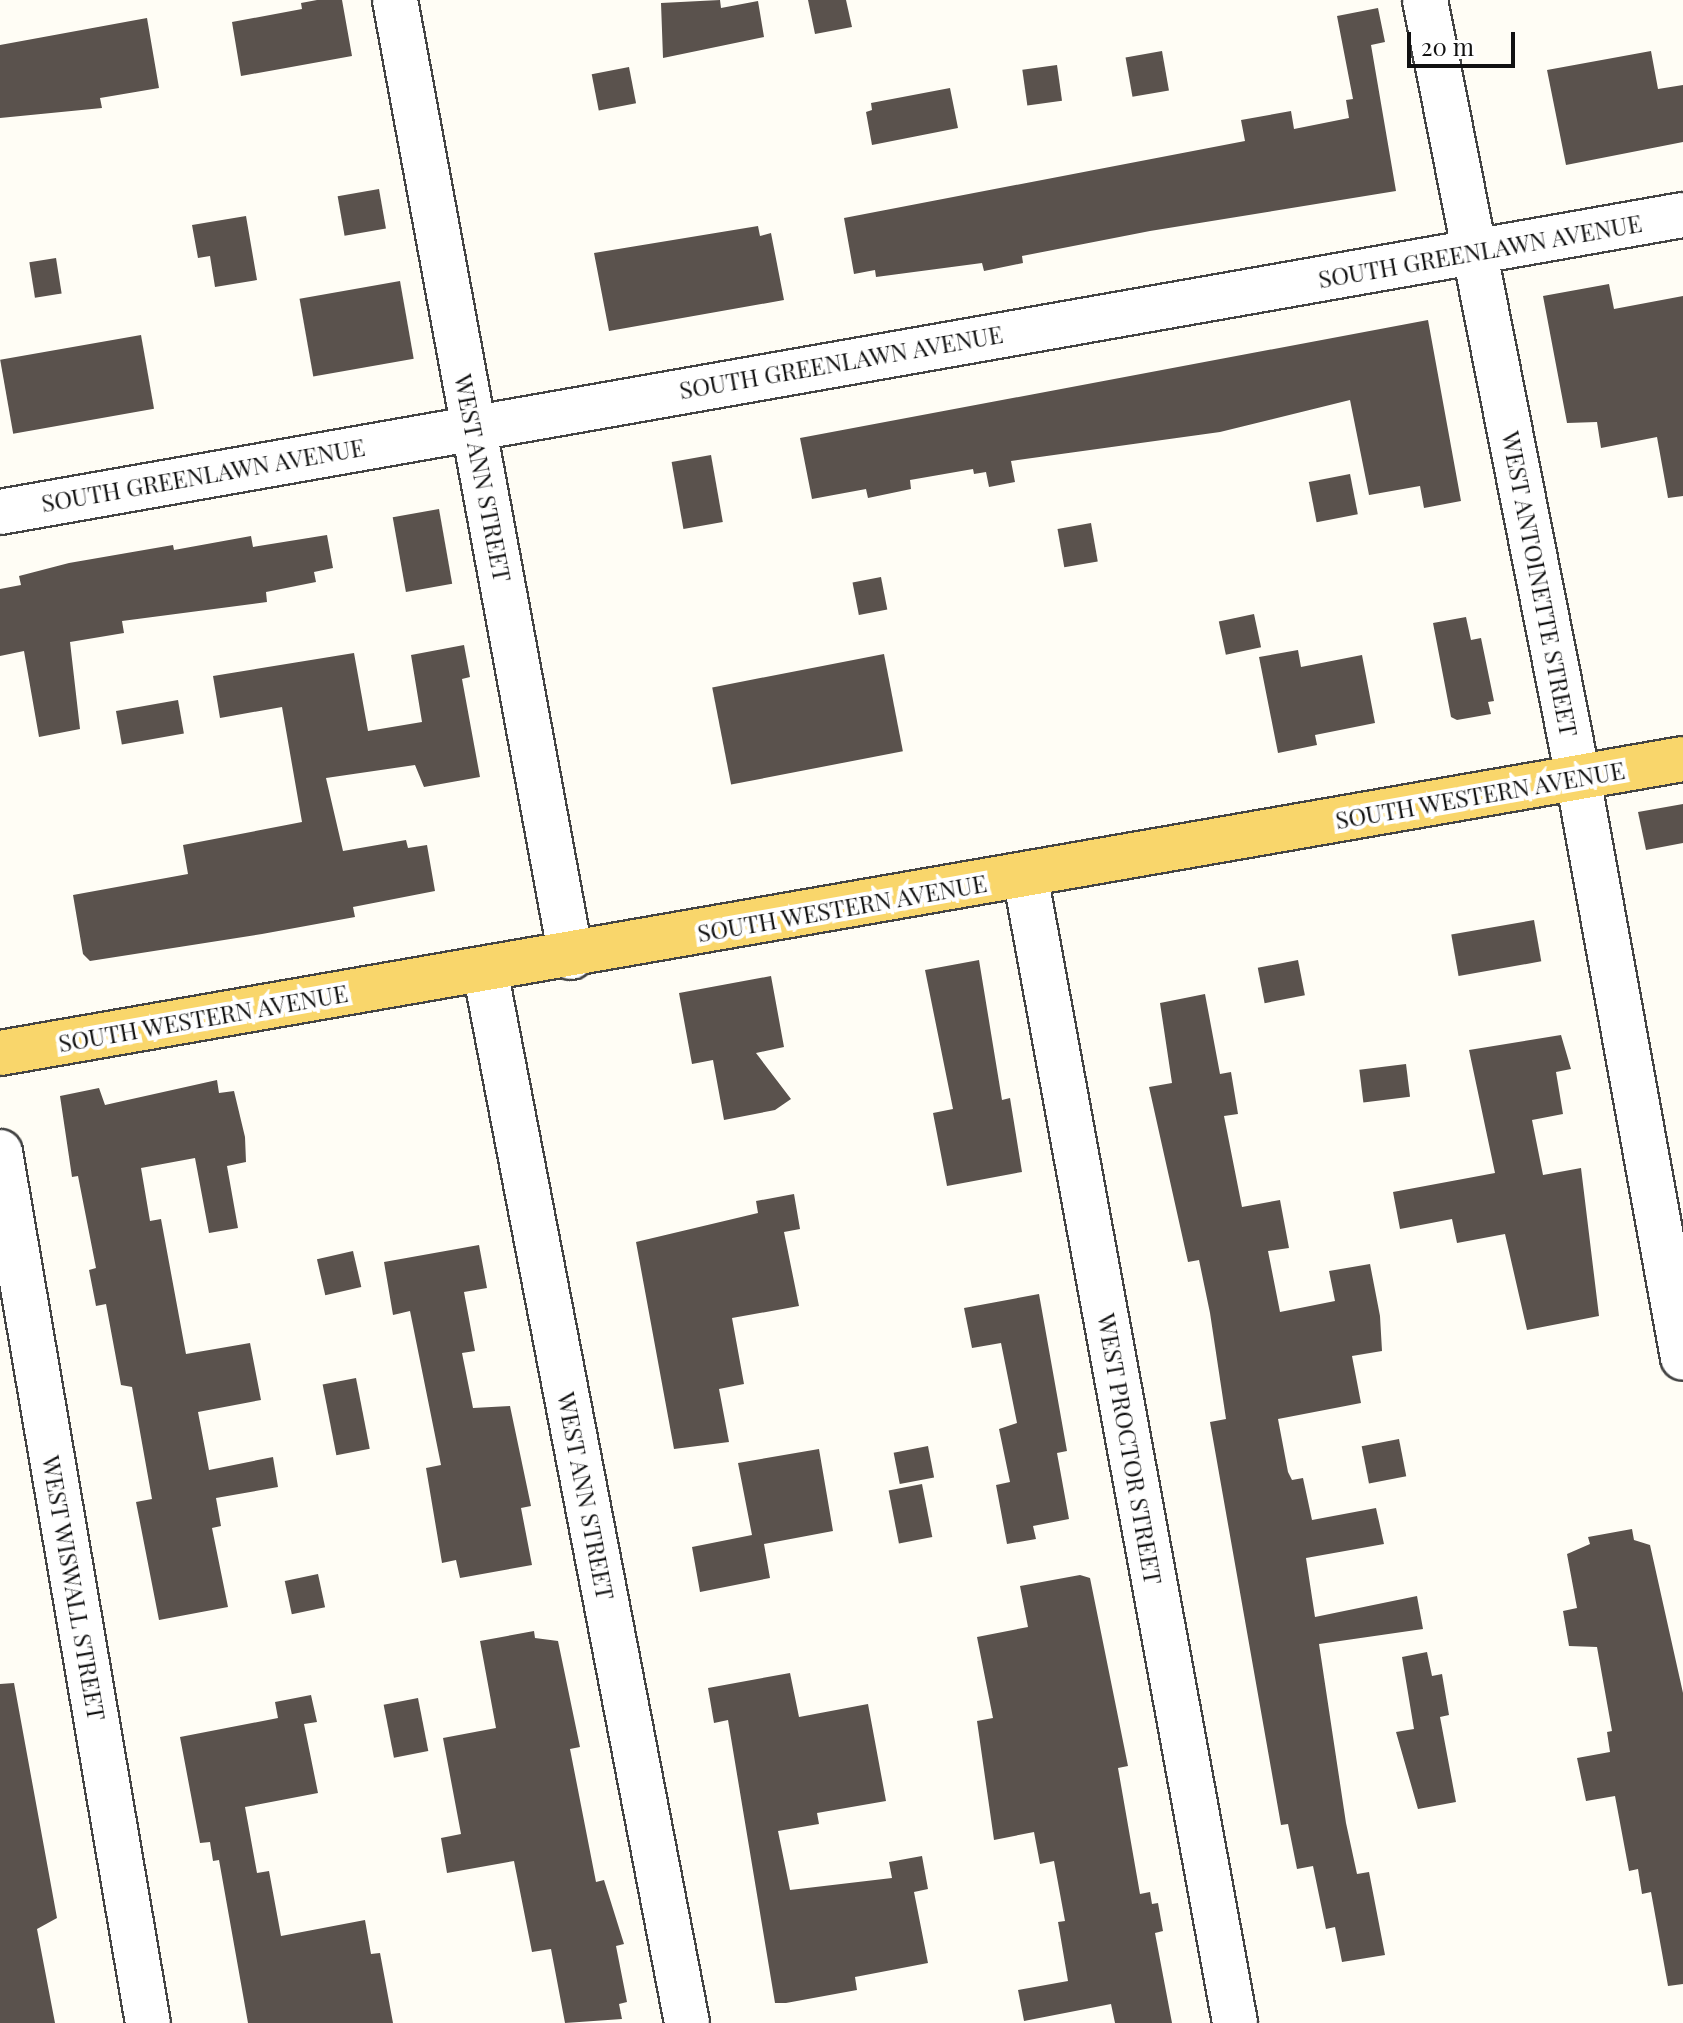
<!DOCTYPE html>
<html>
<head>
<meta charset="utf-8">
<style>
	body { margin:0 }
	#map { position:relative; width:1683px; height:2023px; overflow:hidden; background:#fffdf5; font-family:"Playfair Display",serif }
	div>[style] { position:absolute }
	.building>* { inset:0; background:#5a524d; transform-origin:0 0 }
	.roads { filter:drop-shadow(2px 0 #444) drop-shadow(-2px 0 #444) drop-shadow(0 2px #444) drop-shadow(0 -2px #444) }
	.minor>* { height:44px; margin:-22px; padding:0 22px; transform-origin:22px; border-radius:22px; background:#fff }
	.major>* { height:44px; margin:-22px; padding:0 22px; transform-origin:22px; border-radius:22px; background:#f9d66b }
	span { translate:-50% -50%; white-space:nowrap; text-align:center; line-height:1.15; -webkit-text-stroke:8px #fff; paint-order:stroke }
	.street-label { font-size:24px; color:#111 }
	.scale { position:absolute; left:1407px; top:32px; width:108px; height:36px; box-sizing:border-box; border:4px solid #111; border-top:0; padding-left:10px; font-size:24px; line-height:28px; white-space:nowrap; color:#111; -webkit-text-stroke:6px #fff; paint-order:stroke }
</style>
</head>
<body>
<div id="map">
	<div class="building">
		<i style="clip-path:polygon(317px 0,342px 0,352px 56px,241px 76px,232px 22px,302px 9px,301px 3px)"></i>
		<i style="clip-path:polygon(720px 0,721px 8px,758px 1px,764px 37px,663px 58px,661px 3px)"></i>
		<i style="clip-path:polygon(808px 0,846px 0,852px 27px,815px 34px)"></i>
		<i style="clip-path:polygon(1378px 8px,1385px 42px,1371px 45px,1396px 191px,1150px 231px,1022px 256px,1023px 263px,984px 271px,982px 263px,876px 277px,875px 270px,854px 274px,844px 218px,1245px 141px,1241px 120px,1291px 111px,1294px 129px,1349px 118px,1346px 100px,1353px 99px,1337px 16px)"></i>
		<i style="clip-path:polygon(147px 18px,159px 88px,100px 98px,102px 108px,0 118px,0 45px)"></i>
		<i style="left:1162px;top:51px;width:40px;height:37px;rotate:80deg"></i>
		<i style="clip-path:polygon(1651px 51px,1658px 89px,1683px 85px,1683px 142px,1566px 165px,1547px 70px)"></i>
		<i style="left:1057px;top:65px;width:36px;height:35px;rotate:82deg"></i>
		<i style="left:629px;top:67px;width:37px;height:38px;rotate:79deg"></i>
		<i style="clip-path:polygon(950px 88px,958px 128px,872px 145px,866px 112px,872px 110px,871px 103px)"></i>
		<i style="left:379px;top:189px;width:40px;height:42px;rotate:80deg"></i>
		<i style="clip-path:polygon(246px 216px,257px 280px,215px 287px,210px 256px,198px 258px,192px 225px)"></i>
		<i style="clip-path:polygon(758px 226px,760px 236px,771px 233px,784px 300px,609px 331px,594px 253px)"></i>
		<i style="left:56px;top:258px;width:36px;height:27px;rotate:81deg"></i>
		<i style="left:400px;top:281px;width:79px;height:102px;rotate:80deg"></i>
		<i style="clip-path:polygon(1609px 284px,1614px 309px,1683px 296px,1683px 496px,1668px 498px,1657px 437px,1601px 448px,1597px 422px,1567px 423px,1543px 296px)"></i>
		<i style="clip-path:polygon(1428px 320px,1461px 501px,1424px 508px,1420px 486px,1369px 495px,1350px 400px,1220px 432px,1011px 461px,1015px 482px,989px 487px,986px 472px,974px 474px,973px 469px,910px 480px,911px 489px,868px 498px,866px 489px,812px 499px,800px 438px)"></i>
		<i style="left:141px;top:335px;width:75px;height:143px;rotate:80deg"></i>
		<i style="left:711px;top:455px;width:68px;height:40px;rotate:80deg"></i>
		<i style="left:1350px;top:474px;width:41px;height:42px;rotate:79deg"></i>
		<i style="left:439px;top:509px;width:76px;height:47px;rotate:80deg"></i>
		<i style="left:1091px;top:523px;width:39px;height:34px;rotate:80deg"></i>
		<i style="clip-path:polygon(327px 535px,333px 568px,314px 572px,316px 582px,266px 592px,267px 602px,122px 621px,124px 633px,70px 642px,80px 729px,39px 737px,24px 651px,0 656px,0 589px,21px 585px,19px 576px,69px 563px,173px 545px,174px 550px,251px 536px,253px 547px)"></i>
		<i style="left:881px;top:577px;width:33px;height:29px;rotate:79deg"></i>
		<i style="left:1254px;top:614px;width:34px;height:36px;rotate:78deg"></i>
		<i style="clip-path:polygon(1466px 617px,1471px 640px,1481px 638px,1494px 701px,1488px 702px,1491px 714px,1457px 720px,1451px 717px,1433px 623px)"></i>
		<i style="clip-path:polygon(464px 645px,470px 677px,462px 679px,480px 777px,424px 787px,415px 765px,326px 778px,343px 851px,406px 840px,408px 848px,427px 845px,435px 891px,353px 907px,355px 917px,262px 934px,90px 961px,83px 954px,73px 895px,188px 874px,183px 845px,302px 822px,282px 707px,220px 718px,213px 676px,354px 653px,368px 731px,422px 722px,411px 655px)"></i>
		<i style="clip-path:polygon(1298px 650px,1301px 667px,1362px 655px,1375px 723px,1315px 735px,1317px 745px,1278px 753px,1259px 657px)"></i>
		<i style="left:884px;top:654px;width:99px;height:175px;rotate:79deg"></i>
		<i style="left:178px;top:700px;width:34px;height:63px;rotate:80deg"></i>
		<i style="clip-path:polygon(1683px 804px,1683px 843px,1646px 850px,1638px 812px)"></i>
		<i style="left:1534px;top:920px;width:42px;height:84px;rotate:80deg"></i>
		<i style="clip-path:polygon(979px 960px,1002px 1100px,1010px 1098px,1022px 1172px,947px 1186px,933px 1113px,953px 1109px,925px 970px)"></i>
		<i style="left:1298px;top:960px;width:36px;height:41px;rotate:79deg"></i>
		<i style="clip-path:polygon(771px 976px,784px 1047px,756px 1053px,791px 1099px,775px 1110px,724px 1120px,713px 1060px,692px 1064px,679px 993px)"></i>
		<i style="clip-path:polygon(1205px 994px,1220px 1074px,1231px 1072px,1238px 1114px,1224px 1116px,1242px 1207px,1280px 1200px,1289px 1248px,1268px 1251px,1280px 1312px,1335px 1301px,1329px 1271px,1370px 1264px,1380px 1316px,1382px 1351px,1352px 1356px,1361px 1403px,1278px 1419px,1288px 1472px,1292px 1480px,1303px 1478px,1312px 1520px,1376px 1508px,1384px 1544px,1306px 1558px,1315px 1617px,1417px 1596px,1423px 1629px,1319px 1644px,1346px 1823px,1357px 1874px,1369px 1872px,1385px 1955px,1342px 1962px,1335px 1927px,1326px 1929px,1313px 1866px,1297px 1869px,1288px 1824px,1281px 1825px,1210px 1422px,1226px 1419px,1210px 1313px,1199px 1260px,1188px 1262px,1149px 1087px,1172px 1083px,1160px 1003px)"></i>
		<i style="clip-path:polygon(1561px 1035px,1571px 1069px,1556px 1072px,1563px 1114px,1532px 1120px,1543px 1175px,1581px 1168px,1599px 1316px,1527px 1330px,1505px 1234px,1457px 1243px,1452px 1219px,1400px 1229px,1393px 1192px,1495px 1173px,1469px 1050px)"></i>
		<i style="left:1406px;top:1064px;width:33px;height:47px;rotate:83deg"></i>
		<i style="clip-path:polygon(217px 1080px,219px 1093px,234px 1091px,245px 1137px,246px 1162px,227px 1166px,238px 1228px,209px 1233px,195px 1158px,141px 1168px,150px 1221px,161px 1219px,186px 1354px,250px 1343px,261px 1400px,198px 1412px,209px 1470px,273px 1457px,278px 1487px,216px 1498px,221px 1526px,212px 1528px,228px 1607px,159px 1620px,136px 1502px,152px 1499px,132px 1387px,121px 1385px,106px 1304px,96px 1306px,89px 1270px,96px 1268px,78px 1176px,72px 1177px,60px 1096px,99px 1088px,105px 1105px)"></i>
		<i style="clip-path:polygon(794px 1194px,800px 1229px,784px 1232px,799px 1306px,732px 1318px,744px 1384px,719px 1389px,729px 1442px,674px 1449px,636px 1242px,758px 1213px,756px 1201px)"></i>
		<i style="clip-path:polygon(479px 1245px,487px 1288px,464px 1292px,475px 1351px,462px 1353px,473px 1408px,510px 1406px,531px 1506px,521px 1508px,532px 1565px,460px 1578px,456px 1560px,442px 1563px,426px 1468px,441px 1465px,410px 1311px,393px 1315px,384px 1262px)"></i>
		<i style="left:353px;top:1251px;width:37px;height:37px;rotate:77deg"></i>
		<i style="clip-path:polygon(1039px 1294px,1067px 1451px,1057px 1453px,1069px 1519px,1033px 1526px,1036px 1539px,1007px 1544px,996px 1485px,1010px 1482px,999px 1429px,1017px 1423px,1001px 1343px,972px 1348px,964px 1308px)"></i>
		<i style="left:356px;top:1378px;width:72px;height:34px;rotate:79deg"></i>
		<i style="left:1399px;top:1439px;width:38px;height:38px;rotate:79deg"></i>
		<i style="left:928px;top:1446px;width:32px;height:35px;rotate:79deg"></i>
		<i style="clip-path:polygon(819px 1449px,833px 1531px,764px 1544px,770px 1578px,700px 1592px,692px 1547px,752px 1535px,738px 1463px)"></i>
		<i style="left:922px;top:1484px;width:54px;height:34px;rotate:79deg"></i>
		<i style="clip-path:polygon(1632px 1529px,1634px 1540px,1650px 1545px,1683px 1693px,1683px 1984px,1668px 1986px,1651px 1892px,1642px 1894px,1638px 1869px,1629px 1871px,1615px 1796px,1586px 1801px,1577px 1758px,1610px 1752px,1607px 1732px,1612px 1731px,1597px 1647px,1569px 1646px,1563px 1611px,1577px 1608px,1567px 1554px,1590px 1544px,1588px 1537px)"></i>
		<i style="left:318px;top:1574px;width:34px;height:34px;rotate:78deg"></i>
		<i style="clip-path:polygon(1080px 1575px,1090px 1578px,1128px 1766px,1118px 1768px,1140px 1894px,1150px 1892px,1152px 1904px,1158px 1903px,1163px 1931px,1155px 1933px,1172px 2023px,1115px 2023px,1111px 2004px,1024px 2021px,1018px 1990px,1068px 1981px,1058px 1922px,1065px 1921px,1054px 1861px,1040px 1864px,1034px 1832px,994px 1840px,977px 1721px,993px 1718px,977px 1637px,1028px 1627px,1020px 1586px)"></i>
		<i style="clip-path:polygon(534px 1631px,535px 1638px,558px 1641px,580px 1747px,570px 1749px,596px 1882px,604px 1880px,624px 1944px,616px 1946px,627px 2002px,619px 2004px,622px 2019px,565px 2023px,551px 1949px,532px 1952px,514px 1861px,447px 1873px,441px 1838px,461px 1834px,443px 1738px,496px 1728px,480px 1641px)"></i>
		<i style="clip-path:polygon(1427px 1652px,1432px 1676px,1442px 1674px,1449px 1715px,1440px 1717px,1456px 1802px,1418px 1809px,1396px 1732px,1414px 1729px,1402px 1657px)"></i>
		<i style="clip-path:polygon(790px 1673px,799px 1717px,868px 1704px,886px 1801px,817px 1813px,819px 1824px,778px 1831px,790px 1890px,892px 1878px,889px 1862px,922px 1856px,928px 1889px,914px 1892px,928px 1963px,855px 1977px,857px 1990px,786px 2003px,775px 2003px,728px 1720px,714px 1723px,708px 1688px)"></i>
		<i style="clip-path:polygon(14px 1683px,57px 1918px,37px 1929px,55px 2023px,0 2023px,0 1684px)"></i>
		<i style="clip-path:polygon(311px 1695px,317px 1722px,304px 1724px,318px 1793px,245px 1807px,257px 1873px,269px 1871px,281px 1936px,365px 1920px,371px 1954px,380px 1953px,393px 2023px,248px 2023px,219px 1860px,213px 1861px,210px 1842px,200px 1843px,180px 1737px,278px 1718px,275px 1702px)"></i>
		<i style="left:418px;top:1698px;width:54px;height:35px;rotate:79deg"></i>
	</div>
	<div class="roads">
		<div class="minor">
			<i style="left:395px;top:0;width:973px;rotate:79.58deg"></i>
			<i style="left:1425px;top:0;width:793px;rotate:78.87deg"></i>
			<i style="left:1578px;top:778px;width:589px;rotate:79.74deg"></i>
			<i style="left:0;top:512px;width:1709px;rotate:-10.01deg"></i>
			<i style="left:1025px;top:875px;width:1167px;rotate:79.63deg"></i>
			<i style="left:485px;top:970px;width:1072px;rotate:79.14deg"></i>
			<i style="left:0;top:1152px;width:883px;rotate:80.36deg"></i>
		</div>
		<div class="major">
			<i style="left:0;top:1053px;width:1708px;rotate:-9.91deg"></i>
		</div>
	</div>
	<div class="street-label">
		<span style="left:1480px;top:251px;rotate:-10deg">SOUTH GREENLAWN AVENUE</span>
		<span style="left:841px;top:362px;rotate:-10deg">SOUTH GREENLAWN AVENUE</span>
		<span style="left:203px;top:475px;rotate:-10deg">SOUTH GREENLAWN AVENUE</span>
		<span style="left:483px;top:478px;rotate:79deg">WEST ANN STREET</span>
		<span style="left:1540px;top:584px;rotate:79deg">WEST ANTOINETTE STREET</span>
		<span style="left:1480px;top:795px;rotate:-10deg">SOUTH WESTERN AVENUE</span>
		<span style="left:842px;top:908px;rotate:-10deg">SOUTH WESTERN AVENUE</span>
		<span style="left:203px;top:1018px;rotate:-10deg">SOUTH WESTERN AVENUE</span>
		<span style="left:1130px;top:1449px;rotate:80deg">WEST PROCTOR STREET</span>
		<span style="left:586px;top:1496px;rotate:79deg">WEST ANN STREET</span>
		<span style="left:74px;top:1588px;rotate:80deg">WEST WISWALL STREET</span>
	</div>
	<div class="scale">20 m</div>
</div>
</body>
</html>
